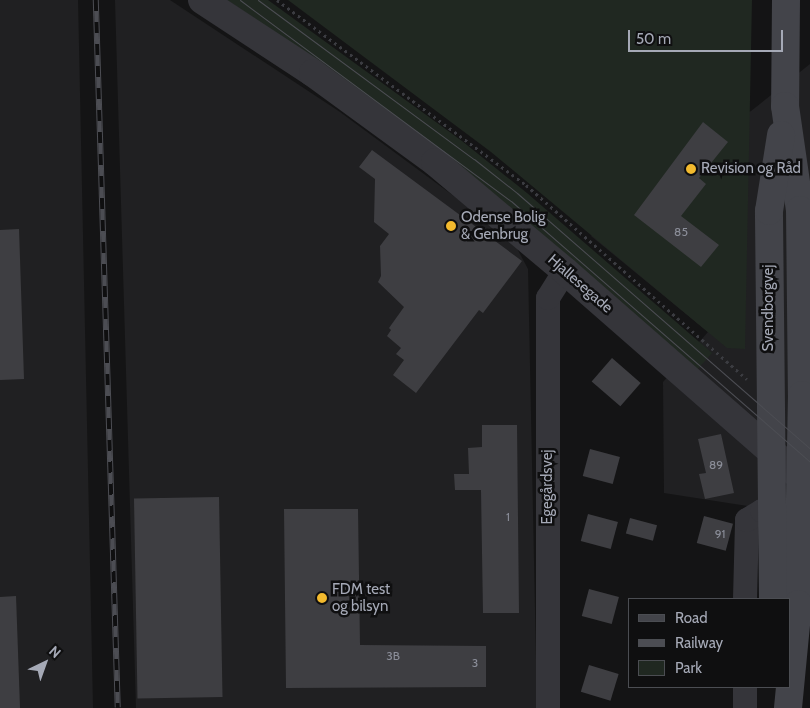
<!DOCTYPE html>
<html>
<head>
<meta charset="utf-8">
<style>
	body { margin:0 }
	#map { position:relative; width:810px; height:708px; overflow:hidden; background:#141415; font-family:Cabin,sans-serif }
	div>[style] { position:absolute }
	.built>* { inset:0; background:#202022 }
	.green>* { inset:0; background:#202821 }
	.building>* { inset:0; background:#3e3e42; transform-origin:0 0 }
	.path>* { height:3px; margin-top:-1.5px; transform-origin:0; background:repeating-linear-gradient(90deg,#3b3c41 0 2.5px,transparent 0 6.5px) }
	.minor>* { height:24px; margin:-12px; padding:0 12px; transform-origin:12px; border-radius:12px; background:#35353a }
	.tertiary>* { height:28px; margin:-14px; padding:0 14px; transform-origin:14px; border-radius:14px; background:#35353a }
	.secondary>* { height:28px; margin:-14px; padding:0 14px; transform-origin:14px; border-radius:14px; background:#43444a }
	.tram>* { height:1px; margin:-0.5px; padding:0 0.5px; transform-origin:0.5px; border-radius:0.5px; background:#4c4d53 }
	.rail>* { height:5.5px; margin-top:-2.75px; transform-origin:0; background:repeating-linear-gradient(90deg,#0f0f10 0 11px,#4c4d53 0 22px); box-sizing:border-box; border-block:1px solid #4c4d53 }
	.dots>* { width:14px; height:14px; translate:-50% -50%; box-sizing:border-box; border:2px solid #0f0f10; border-radius:50% }
	span { translate:-50% -50%; white-space:nowrap; text-align:center; line-height:1.15; -webkit-text-stroke:5px #0f0f10; paint-order:stroke }
	.number-label { font-size:12px; color:#8b8e99 }
	.number-label span { -webkit-text-stroke-width:0 }
	.poi-label { font-size:15px; color:#a5a9b6 }
	.left { translate:0 -50%; text-align:left }
	.street-label { font-size:15px; color:#a5a9b6 }
	.legend { position:absolute; left:628px; top:598px; width:162px; height:90px; box-sizing:border-box; background:#0f0f10; border:1px solid #4b4d52; margin:0; padding:6px 9px; list-style:none; font-size:15px; color:#a5a9b6 }
	.legend li { display:flex; align-items:center; gap:10px; height:25px }
	.legend b { width:25px; border:1px solid #4b4d52 }
	.north { position:absolute; left:20px; top:638px; width:50px; height:50px; -webkit-text-stroke:4px #0f0f10; paint-order:stroke; rotate:42deg; font-size:14px; font-weight:700; line-height:20px; text-align:center; color:#a5a9b6 }
	.north::after { content:''; display:block; margin:auto; width:18px; height:22px; background:#a5a9b6; clip-path:polygon(50% 0,100% 100%,50% 72%,0 100%) }
	.scale { position:absolute; left:628px; top:30px; width:155px; height:22px; box-sizing:border-box; border:2px solid #a5a9b6; border-top:0; padding-left:6px; font-size:15px; line-height:18px; white-space:nowrap; color:#a5a9b6; -webkit-text-stroke:4px #0f0f10; paint-order:stroke }
</style>
</head>
<body>
<div id="map">
	<div class="built">
		<i style="clip-path:polygon(0 0,78px 0,93px 708px,0 708px)"></i>
		<i style="clip-path:polygon(115px 0,170px 0,340px 112px,512px 239px,528px 269px,537px 708px,136px 708px)"></i>
		<i style="clip-path:polygon(810px 64px,810px 557px,754px 507px,664px 493px,663px 382px,708px 332px,591px 236px,650px 165px,751px 111px)"></i>
	</div>
	<div class="green">
		<i style="clip-path:polygon(227px 0,268px 0,462px 141px,527px 193px,712px 353px,697px 370px,254px 18px)"></i>
		<i style="clip-path:polygon(288px 0,752px 0,745px 349px,727px 348px,491px 152px)"></i>
	</div>
	<div class="building">
		<i style="clip-path:polygon(703px 122px,728px 142px,699px 178px,706px 184px,681px 216px,719px 245px,701px 267px,634px 215px)"></i>
		<i style="clip-path:polygon(372px 150px,522px 261px,483px 313px,479px 310px,416px 393px,393px 375px,404px 360px,396px 354px,401px 348px,387px 336px,391px 330px,389px 328px,404px 307px,378px 282px,381px 276px,380px 246px,389px 234px,374px 222px,375px 179px,359px 167px)"></i>
		<i style="clip-path:polygon(19px 229px,24px 379px,0 380px,0 230px)"></i>
		<i style="left:612px;top:358px;width:38px;height:31px;rotate:41deg"></i>
		<i style="clip-path:polygon(482px 425px,517px 425px,519px 613px,483px 613px,481px 490px,455px 490px,454px 474px,469px 474px,468px 448px,482px 447px)"></i>
		<i style="clip-path:polygon(721px 434px,734px 493px,705px 499px,699px 474px,706px 473px,698px 439px)"></i>
		<i style="left:590px;top:449px;width:31px;height:28px;rotate:15deg"></i>
		<i style="left:219px;top:497px;width:200px;height:85px;rotate:89deg"></i>
		<i style="clip-path:polygon(284px 509px,358px 509px,360px 645px,486px 646px,486px 687px,286px 688px)"></i>
		<i style="left:588px;top:514px;width:31px;height:28px;rotate:15deg"></i>
		<i style="left:704px;top:516px;width:30px;height:28px;rotate:15deg"></i>
		<i style="left:630px;top:518px;width:28px;height:16px;rotate:15deg"></i>
		<i style="left:589px;top:589px;width:31px;height:28px;rotate:15deg"></i>
		<i style="clip-path:polygon(16px 596px,20px 708px,0 708px,0 597px)"></i>
		<i style="left:589px;top:665px;width:31px;height:28px;rotate:17deg"></i>
	</div>
	<div class="path">
		<i style="left:277px;top:0;width:310px;rotate:36.6deg"></i>
		<i style="left:526px;top:185px;width:294px;rotate:41.3deg"></i>
	</div>
	<div class="minor">
		<i style="left:745px;top:599px;width:79px;rotate:-88.5deg"></i>
		<i style="left:747px;top:520px;width:17px;rotate:-31deg"></i>
		<i style="left:762px;top:511px;width:9px;rotate:-6deg"></i>
		<i style="left:548px;top:708px;width:410px;rotate:-90deg"></i>
		<i style="left:548px;top:298px;width:32px;rotate:-58deg"></i>
		<i style="left:745px;top:708px;width:21px;rotate:-90deg"></i>
	</div>
	<div class="tertiary">
		<i style="left:202px;top:0;width:133px;rotate:33.3deg"></i>
		<i style="left:313px;top:73px;width:151px;rotate:36.1deg"></i>
		<i style="left:435px;top:162px;width:170px;rotate:40deg"></i>
		<i style="left:565px;top:271px;width:313px;rotate:41.2deg"></i>
	</div>
	<div class="secondary">
		<i style="left:786px;top:0;width:106px;rotate:90.5deg"></i>
		<i style="left:785px;top:106px;width:105px;rotate:81.8deg"></i>
		<i style="left:800px;top:210px;width:185px;rotate:89.4deg"></i>
		<i style="left:802px;top:395px;width:209px;rotate:91.1deg"></i>
		<i style="left:798px;top:604px;width:104px;rotate:95.5deg"></i>
		<i style="left:773px;top:599px;width:388px;rotate:-90.6deg"></i>
		<i style="left:769px;top:211px;width:77px;rotate:-81deg"></i>
	</div>
	<div class="tram">
		<i style="left:240px;top:0;width:337px;rotate:36.6deg"></i>
		<i style="left:511px;top:201px;width:397px;rotate:41.1deg"></i>
		<i style="left:258px;top:0;width:268px;rotate:36.4deg"></i>
		<i style="left:474px;top:159px;width:55px;rotate:38.3deg"></i>
		<i style="left:517px;top:193px;width:389px;rotate:41.1deg"></i>
	</div>
	<div class="rail">
		<i style="left:96px;top:0;width:708px;rotate:88.22deg"></i>
	</div>
	<div class="dots">
		<i style="left:691px;top:169px;background:#f3ba2e"></i>
		<i style="left:451px;top:226px;background:#f3ba2e"></i>
		<i style="left:322px;top:598px;background:#f3ba2e"></i>
	</div>
	<div class="number-label">
		<span style="left:681px;top:232px">85</span>
		<span style="left:716px;top:465px">89</span>
		<span style="left:508px;top:517px">1</span>
		<span style="left:720px;top:534px">91</span>
		<span style="left:393px;top:656px">3B</span>
		<span style="left:475px;top:663px">3</span>
	</div>
	<div class="poi-label">
		<span class="left" style="left:701px;top:169px">Revision og Råd</span>
		<span class="left" style="left:461px;top:226px">Odense Bolig<br>&amp; Genbrug</span>
		<span class="left" style="left:332px;top:598px">FDM test<br>og bilsyn</span>
	</div>
	<div class="street-label">
		<span style="left:580px;top:284px;rotate:41deg">Hjallesegade</span>
		<span style="left:769px;top:308px;rotate:-90deg">Svendborgvej</span>
		<span style="left:548px;top:487px;rotate:-90deg">Egegårdsvej</span>
	</div>
	<ul class="legend">
	<li><b style="height:6px;background:#43444a"></b>Road</li>
	<li><b style="height:6px;background:#4c4d53"></b>Railway</li>
	<li><b style="height:14px;background:#202821"></b>Park</li>
	</ul>
	<div class="north">N</div>
	<div class="scale">50 m</div>
</div>
</body>
</html>
